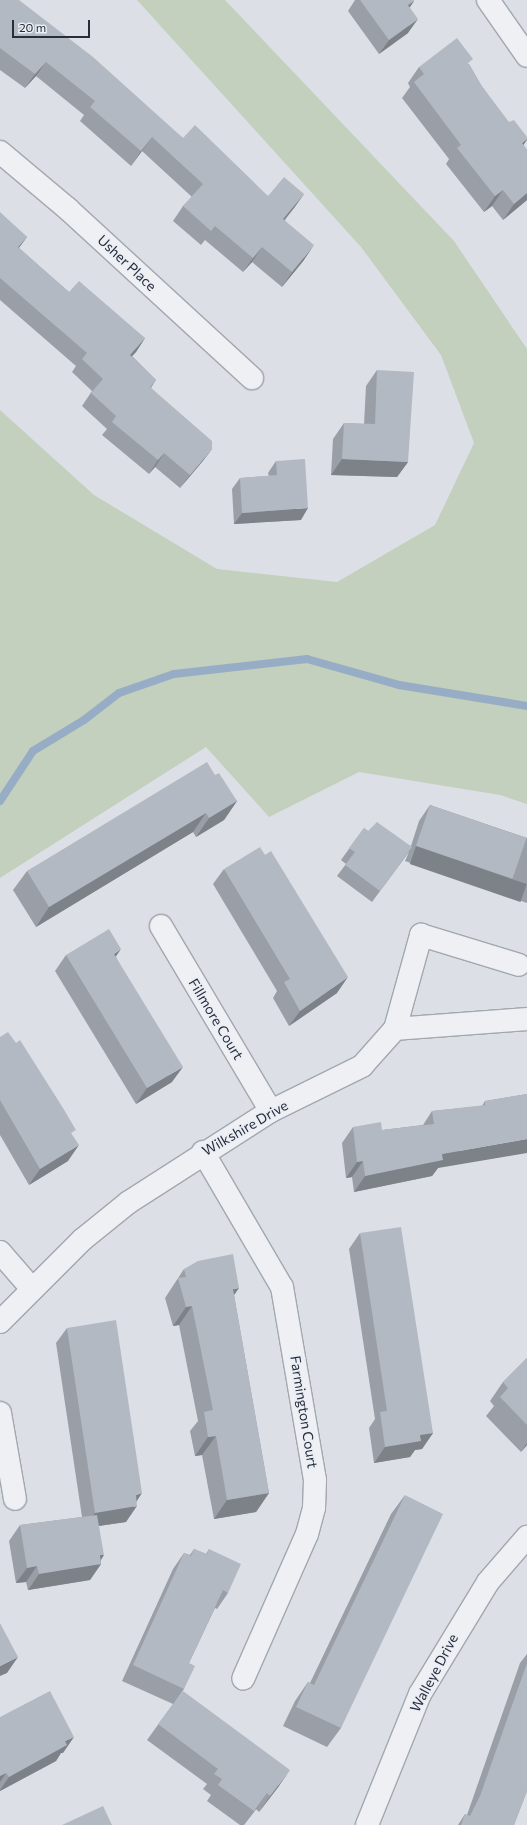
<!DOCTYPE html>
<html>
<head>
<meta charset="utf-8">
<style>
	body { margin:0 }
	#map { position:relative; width:527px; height:1825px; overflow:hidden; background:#dce0e6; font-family:Commissioner,sans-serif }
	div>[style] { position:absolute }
	.green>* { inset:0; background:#c2d0bd }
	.stream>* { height:8px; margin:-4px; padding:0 4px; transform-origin:4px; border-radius:4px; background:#97adc6 }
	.roads { filter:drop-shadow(1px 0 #a2a7b0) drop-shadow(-1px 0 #a2a7b0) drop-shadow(0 1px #a2a7b0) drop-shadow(0 -1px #a2a7b0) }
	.minor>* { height:22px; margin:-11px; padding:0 11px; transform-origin:11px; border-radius:11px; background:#eef0f4 }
	.wall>* { inset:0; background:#9a9fa7 }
	.shaded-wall>* { inset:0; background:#7d8288; transform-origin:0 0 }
	.building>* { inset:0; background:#b3b9c2; transform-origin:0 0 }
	span { translate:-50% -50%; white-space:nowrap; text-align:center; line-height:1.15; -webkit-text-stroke:3.5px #ebeef4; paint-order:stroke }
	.street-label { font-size:14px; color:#262e3c }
	.scale { position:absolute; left:12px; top:20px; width:78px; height:18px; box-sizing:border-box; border:2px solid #262e3c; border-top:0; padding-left:5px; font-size:12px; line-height:14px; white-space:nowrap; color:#262e3c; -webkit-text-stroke:3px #ebeef4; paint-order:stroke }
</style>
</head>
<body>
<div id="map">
	<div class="green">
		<i style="clip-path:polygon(137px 0,225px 0,454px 241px,527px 349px,527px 804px,500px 795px,359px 772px,269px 817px,206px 747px,0 878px,0 410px,94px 495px,217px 569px,337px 582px,435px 525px,474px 443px,441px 355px,361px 247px)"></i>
	</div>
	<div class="stream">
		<i style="left:0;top:801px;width:60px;rotate:-56.6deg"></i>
		<i style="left:33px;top:751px;width:60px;rotate:-31.3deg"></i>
		<i style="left:84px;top:720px;width:44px;rotate:-37.6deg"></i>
		<i style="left:119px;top:693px;width:58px;rotate:-19.1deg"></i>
		<i style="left:174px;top:674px;width:134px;rotate:-6.4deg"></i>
		<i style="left:307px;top:659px;width:96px;rotate:15.8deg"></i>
		<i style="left:399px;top:685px;width:130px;rotate:9.3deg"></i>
	</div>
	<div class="roads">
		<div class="minor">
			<i style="left:488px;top:0;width:68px;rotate:55.1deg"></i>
			<i style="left:0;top:152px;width:89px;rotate:40deg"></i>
			<i style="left:68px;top:209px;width:250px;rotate:42.6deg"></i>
			<i style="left:161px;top:926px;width:215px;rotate:59.3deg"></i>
			<i style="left:395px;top:1029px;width:98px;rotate:-74.5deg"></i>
			<i style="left:421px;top:935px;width:102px;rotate:17deg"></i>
			<i style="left:203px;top:1152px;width:156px;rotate:59.7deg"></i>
			<i style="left:282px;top:1287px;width:196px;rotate:80.3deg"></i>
			<i style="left:315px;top:1480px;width:28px;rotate:92deg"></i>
			<i style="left:314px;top:1508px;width:27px;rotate:105deg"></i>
			<i style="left:307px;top:1534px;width:158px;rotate:113.8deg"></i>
			<i style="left:0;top:1252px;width:49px;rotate:49.1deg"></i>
			<i style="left:0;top:1322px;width:116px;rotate:-45deg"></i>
			<i style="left:82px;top:1240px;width:60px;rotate:-39deg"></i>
			<i style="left:129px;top:1202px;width:169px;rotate:-32.7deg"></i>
			<i style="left:271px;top:1111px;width:102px;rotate:-26.3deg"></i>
			<i style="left:362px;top:1066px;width:50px;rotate:-48.3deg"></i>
			<i style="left:395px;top:1029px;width:132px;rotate:-4.3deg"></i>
			<i style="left:0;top:1413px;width:87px;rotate:80.1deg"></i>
			<i style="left:367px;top:1825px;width:141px;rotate:-68deg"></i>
			<i style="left:420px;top:1694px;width:131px;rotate:-58.7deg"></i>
			<i style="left:488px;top:1582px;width:60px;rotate:-49.1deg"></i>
		</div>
	</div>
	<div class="wall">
		<i style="clip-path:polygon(0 0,183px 138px,268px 196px,304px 194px,294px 208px,285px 220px,304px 260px,282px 287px,252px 262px,243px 272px,205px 240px,201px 245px,173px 221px,183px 206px,192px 197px,142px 151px,131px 166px,80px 121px,84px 115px,36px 76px,25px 88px,0 70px)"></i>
		<i style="clip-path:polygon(355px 0,414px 0,414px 1px,410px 7px,408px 33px,379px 54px,348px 11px)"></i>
		<i style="clip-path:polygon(469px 64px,481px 85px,527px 150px,527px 200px,503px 220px,492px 206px,484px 212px,446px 164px,449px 159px,402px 98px,410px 87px,408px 83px,419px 67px)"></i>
		<i style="clip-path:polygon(0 213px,27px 237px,19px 248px,45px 271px,69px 292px,145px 338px,136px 352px,132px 356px,156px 380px,151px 388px,212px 449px,202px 462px,180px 488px,155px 467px,149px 474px,102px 435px,107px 429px,82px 406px,92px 391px,72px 372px,76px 366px,0 300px)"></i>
		<i style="clip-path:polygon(377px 370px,408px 462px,397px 477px,331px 475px,333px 439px,344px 423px,364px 424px,366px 386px)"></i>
		<i style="clip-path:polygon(276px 461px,301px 520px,234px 524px,232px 489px,240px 478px,269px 476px,268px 473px)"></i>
		<i style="clip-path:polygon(215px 775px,237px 801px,224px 820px,196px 837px,193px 832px,36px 927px,13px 890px,27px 871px)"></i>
		<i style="clip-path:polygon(430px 805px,527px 838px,527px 903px,405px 861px,409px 852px,372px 902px,337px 876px,346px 864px,341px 860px,364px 828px,368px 831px,411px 846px,419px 821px)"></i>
		<i style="clip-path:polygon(224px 869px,337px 993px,289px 1026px,273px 998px,277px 991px,213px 884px)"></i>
		<i style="clip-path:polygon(66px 955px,116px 957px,172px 1082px,136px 1104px,55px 971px)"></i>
		<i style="clip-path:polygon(0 1037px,72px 1135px,68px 1161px,29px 1185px,0 1135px)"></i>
		<i style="clip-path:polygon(527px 1094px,438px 1168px,432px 1176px,354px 1192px,352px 1177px,346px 1178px,342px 1143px,353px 1127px,382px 1130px,423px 1125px,432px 1111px,482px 1106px,485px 1101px)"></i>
		<i style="clip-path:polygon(360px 1233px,433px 1433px,422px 1449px,415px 1450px,410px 1457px,374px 1463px,369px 1428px,375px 1419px,349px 1249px)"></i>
		<i style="clip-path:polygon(184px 1269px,234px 1295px,269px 1493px,256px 1512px,214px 1519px,202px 1455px,195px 1456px,190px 1431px,198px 1421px,179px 1325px,173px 1326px,165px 1298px)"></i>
		<i style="clip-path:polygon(67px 1328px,136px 1502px,126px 1522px,99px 1526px,101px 1564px,90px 1580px,28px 1590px,26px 1582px,16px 1583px,9px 1541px,20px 1525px,82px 1517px,56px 1343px)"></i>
		<i style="clip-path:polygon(527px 1358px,527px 1445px,521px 1452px,486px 1416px,494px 1406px,490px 1401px,503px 1382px)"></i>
		<i style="clip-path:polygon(405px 1495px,341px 1728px,327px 1747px,283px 1726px,295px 1701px,308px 1682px,310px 1683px,391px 1514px)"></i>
		<i style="clip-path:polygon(194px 1549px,206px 1554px,209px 1549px,228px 1593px,217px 1609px,215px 1608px,189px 1663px,184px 1689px,175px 1702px,279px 1786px,259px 1812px,256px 1809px,244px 1825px,240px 1825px,207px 1801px,211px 1795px,203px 1789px,207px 1784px,147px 1740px,173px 1704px,122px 1681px,173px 1569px,184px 1553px,190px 1555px)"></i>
		<i style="clip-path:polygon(527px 1654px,527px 1791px,514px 1825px,458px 1825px,465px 1814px,467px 1815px,520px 1663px)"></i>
		<i style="clip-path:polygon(0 1717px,63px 1753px,61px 1753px,56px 1761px,0 1791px)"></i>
	</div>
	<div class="shaded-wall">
		<i style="clip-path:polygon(414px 1px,405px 14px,408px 5px)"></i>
		<i style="clip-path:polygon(418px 19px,408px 33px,379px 54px,389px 40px)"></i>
		<i style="clip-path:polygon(46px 62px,36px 76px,25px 88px,35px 74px)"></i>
		<i style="clip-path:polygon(152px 137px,142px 151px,131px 166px,141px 151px)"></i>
		<i style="clip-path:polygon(527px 139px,527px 140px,517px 154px,522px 143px)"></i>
		<i style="clip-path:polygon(503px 190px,492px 206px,484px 212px,495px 196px)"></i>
		<i style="clip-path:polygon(527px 193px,527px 200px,503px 220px,514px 204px)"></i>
		<i style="clip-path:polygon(304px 194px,294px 208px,273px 233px,283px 219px)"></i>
		<i style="clip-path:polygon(27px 237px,17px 250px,18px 247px)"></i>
		<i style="clip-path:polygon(314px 245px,304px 260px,282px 287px,292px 272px)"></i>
		<i style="clip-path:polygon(262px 247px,252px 262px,243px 272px,253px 258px)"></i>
		<i style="clip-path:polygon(145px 338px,136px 352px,121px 368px,130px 355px)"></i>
		<i style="clip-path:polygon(212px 449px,202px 462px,180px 488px,190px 475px)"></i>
		<i style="clip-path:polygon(164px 453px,155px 467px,149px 474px,158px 460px)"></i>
		<i style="clip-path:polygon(342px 459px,408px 462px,397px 477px,331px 475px)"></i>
		<i style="clip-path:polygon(308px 508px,301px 520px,234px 524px,242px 513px)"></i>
		<i style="clip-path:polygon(237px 801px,224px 820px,196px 837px,209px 818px)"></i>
		<i style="clip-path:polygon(206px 813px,193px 832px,36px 927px,49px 907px)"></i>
		<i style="left:416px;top:846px;width:117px;height:19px;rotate:19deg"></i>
		<i style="clip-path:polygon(121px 949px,110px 965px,114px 954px)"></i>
		<i style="clip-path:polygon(348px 977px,337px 993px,289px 1026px,300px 1011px)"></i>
		<i style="clip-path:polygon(183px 1067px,172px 1082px,136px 1104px,147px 1088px)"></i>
		<i style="clip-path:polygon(527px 1139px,527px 1153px,438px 1168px,432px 1176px,354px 1192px,365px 1176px,442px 1154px)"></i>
		<i style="clip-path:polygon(79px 1145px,68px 1161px,29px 1185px,40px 1169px)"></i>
		<i style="clip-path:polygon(363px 1161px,352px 1177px,346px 1178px,357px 1162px)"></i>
		<i style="clip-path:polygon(239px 1288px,226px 1307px,233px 1289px)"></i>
		<i style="clip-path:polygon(192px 1306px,179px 1325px,173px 1326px,186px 1307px)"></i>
		<i style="clip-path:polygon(433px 1433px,422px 1449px,415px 1450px,410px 1457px,374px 1463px,385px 1447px,420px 1435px)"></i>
		<i style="clip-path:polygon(216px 1436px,202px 1455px,195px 1456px,208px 1437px)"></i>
		<i style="clip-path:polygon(527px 1443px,527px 1445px,521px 1452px)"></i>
		<i style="clip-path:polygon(142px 1493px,133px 1507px,137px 1506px,126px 1522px,84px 1528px,95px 1513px,136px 1495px)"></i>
		<i style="clip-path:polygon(269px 1493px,256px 1512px,214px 1519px,227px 1500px)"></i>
		<i style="clip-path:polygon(100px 1555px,104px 1555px,98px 1565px,101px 1564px,90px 1580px,28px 1590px,39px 1574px)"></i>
		<i style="clip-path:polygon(37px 1566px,26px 1582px,16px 1583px,27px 1568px)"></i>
		<i style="clip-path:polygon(18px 1657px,7px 1673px,0 1676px,0 1666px)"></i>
		<i style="clip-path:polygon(74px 1737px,63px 1753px,61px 1753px,56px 1761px,0 1791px,0 1790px,9px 1777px,65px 1741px)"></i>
		<i style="clip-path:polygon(290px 1770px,279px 1786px,259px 1812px,270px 1796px)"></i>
		<i style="clip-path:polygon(6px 1773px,0 1782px,0 1776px)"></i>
		<i style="clip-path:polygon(267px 1793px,256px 1809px,244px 1825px,254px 1811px)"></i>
	</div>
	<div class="building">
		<i style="clip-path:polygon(0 0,19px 0,93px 57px,183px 138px,195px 125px,268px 196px,284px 177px,304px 194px,283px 219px,314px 245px,292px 272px,262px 247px,253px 258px,215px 226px,211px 231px,183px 206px,203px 184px,152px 137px,141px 151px,90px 107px,95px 101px,46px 62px,35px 74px,0 48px)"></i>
		<i style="clip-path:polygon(360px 0,414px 0,414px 1px,408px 5px,418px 19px,389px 40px)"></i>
		<i style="clip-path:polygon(457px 38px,473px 59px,468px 63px,481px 85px,509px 122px,514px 120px,527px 137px,527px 139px,522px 143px,527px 150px,527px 193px,514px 204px,503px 190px,495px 196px,457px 148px,461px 145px,414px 82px,424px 74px,419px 67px)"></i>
		<i style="clip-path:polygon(0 212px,27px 237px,18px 247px,45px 271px,69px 292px,79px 281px,145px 338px,130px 355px,156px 380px,150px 387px,212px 441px,212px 449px,190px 475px,164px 453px,158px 460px,112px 422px,116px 416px,91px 393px,103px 379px,82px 359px,87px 353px,0 278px)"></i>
		<i style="clip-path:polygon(377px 370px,414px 372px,408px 462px,342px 459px,344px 423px,375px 424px)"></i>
		<i style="clip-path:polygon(305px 459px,308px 508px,242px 513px,240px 478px,277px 475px,276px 461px)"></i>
		<i style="clip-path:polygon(207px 762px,215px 775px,219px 773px,237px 801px,209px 818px,206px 813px,49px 907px,27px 871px)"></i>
		<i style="left:430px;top:805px;width:102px;height:43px;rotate:19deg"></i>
		<i style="clip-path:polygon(377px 822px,412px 847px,380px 891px,345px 865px,355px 852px,349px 848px,364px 828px,368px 831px)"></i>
		<i style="clip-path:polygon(260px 847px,265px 855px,271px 851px,348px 977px,300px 1011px,284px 982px,290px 979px,224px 869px)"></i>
		<i style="clip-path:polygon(109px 929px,121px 949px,114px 954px,183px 1067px,147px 1088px,66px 955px)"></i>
		<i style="clip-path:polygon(8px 1032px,16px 1043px,20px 1040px,63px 1108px,76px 1130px,71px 1133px,79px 1145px,40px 1169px,0 1100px,0 1037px)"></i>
		<i style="clip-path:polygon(527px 1094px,527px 1139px,442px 1154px,443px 1160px,365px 1176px,363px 1161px,357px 1162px,353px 1127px,381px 1122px,382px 1130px,434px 1124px,432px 1111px,485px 1105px,485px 1101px)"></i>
		<i style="clip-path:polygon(401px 1227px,433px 1433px,420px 1435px,421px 1441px,385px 1447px,380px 1412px,387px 1411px,360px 1233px)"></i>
		<i style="clip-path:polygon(233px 1254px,239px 1288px,233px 1289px,269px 1493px,227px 1500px,216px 1436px,208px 1437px,204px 1412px,213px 1410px,192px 1306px,186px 1307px,178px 1278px,186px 1277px,184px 1269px,198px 1261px)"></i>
		<i style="clip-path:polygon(116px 1320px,142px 1493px,136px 1495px,137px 1506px,95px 1513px,67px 1328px)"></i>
		<i style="clip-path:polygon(527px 1358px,527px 1425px,500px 1397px,508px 1388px,503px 1382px)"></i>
		<i style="clip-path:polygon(405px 1495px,443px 1514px,341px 1728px,296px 1707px,308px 1682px,314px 1685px)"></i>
		<i style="clip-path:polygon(97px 1515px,104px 1555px,100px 1555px,101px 1564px,39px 1574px,37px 1566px,27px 1568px,20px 1525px)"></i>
		<i style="clip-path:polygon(194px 1549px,207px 1554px,209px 1549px,241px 1564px,228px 1593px,223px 1590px,189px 1663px,195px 1666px,184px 1689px,133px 1665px,184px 1553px,191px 1556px)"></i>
		<i style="clip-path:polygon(0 1623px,18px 1657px,0 1666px)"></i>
		<i style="clip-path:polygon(527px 1663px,527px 1791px,514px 1825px,461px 1825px,465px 1814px,470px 1816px,480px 1796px)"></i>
		<i style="clip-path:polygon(50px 1691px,74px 1737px,65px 1741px,67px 1745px,9px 1777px,6px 1773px,0 1776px,0 1717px)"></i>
		<i style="clip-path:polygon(183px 1691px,290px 1770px,270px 1796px,267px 1793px,254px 1811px,218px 1785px,222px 1779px,214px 1774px,218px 1769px,158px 1724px)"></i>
		<i style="clip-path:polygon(103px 1806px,112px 1825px,62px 1825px)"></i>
	</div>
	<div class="street-label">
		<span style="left:127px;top:263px;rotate:43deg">Usher Place</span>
		<span style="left:216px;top:1019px;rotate:59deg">Fillmore Court</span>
		<span style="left:245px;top:1128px;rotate:-30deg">Wilkshire Drive</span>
		<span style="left:304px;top:1412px;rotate:81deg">Farmington Court</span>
		<span style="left:434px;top:1673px;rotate:-62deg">Walleye Drive</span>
	</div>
	<div class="scale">20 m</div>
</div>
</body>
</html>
